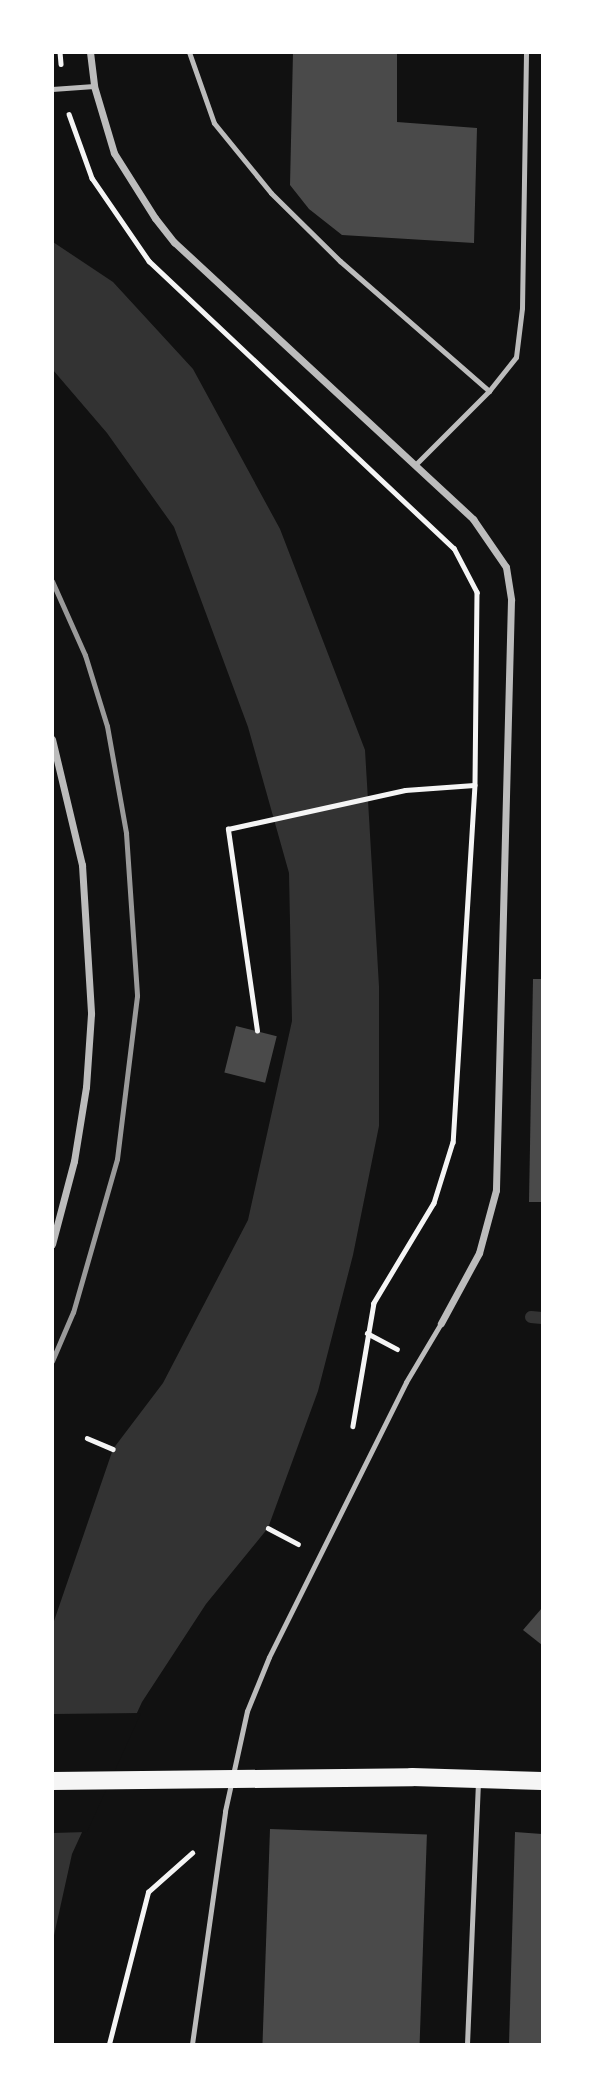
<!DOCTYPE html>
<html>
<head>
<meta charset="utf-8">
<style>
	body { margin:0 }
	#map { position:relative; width:595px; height:2097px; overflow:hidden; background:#111; font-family:"Varela Round",sans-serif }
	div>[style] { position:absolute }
	.water>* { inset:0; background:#333 }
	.pier>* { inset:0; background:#111 }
	.stream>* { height:12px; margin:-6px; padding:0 6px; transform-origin:6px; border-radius:6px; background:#333 }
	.building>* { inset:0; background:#4a4a4a; transform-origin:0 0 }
	.path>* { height:4.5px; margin:-2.25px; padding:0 2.25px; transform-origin:2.25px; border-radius:2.25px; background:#f5f5f5 }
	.service>* { height:5px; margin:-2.5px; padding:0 2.5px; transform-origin:2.5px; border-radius:2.5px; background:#bcbcbc }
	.minor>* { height:7px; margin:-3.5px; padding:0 3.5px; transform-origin:3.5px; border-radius:3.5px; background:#bcbcbc }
	.primary>* { height:18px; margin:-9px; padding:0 9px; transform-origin:9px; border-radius:9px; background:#f5f5f5 }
	.rail>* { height:5px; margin:-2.5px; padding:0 2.5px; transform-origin:2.5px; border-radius:2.5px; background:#9a9a9a }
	span { translate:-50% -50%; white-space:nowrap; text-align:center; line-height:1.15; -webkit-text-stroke:7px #fff; paint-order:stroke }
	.frame { position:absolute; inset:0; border:54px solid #fff; pointer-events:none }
</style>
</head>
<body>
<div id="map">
	<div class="water">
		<i style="clip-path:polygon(53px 242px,113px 282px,193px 369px,280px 529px,365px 750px,379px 986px,379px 1126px,353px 1255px,318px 1391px,268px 1528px,206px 1604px,142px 1702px,72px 1854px,53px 1940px,53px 1624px,113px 1449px,163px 1383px,248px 1220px,292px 1021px,289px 873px,248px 727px,174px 527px,107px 433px,53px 370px)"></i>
	</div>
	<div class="pier">
		<i style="clip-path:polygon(141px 1713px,87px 1832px,52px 1833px,53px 1714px)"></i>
	</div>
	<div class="stream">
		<i style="left:531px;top:1317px;width:11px;rotate:5deg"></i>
	</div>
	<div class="building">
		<i style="clip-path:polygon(293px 52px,397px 52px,397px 122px,477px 128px,474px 243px,342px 235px,309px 209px,290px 185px)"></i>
		<i style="clip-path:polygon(533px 979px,542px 979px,542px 1202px,529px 1202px)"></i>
		<i style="left:236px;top:1026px;width:42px;height:48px;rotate:14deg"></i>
		<i style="clip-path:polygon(542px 1608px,542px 1645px,523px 1630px)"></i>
		<i style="left:270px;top:1829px;width:157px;height:215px;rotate:2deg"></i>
		<i style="clip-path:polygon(515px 1832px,542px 1834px,542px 2044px,509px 2044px)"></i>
	</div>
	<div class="path">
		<i style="left:60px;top:52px;width:12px;rotate:85deg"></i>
		<i style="left:69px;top:114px;width:68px;rotate:70.2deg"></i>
		<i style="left:92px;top:178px;width:101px;rotate:55.5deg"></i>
		<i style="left:149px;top:261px;width:419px;rotate:43.3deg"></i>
		<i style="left:454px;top:548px;width:50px;rotate:62.4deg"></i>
		<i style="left:477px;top:592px;width:193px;rotate:90.6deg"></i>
		<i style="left:475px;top:785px;width:358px;rotate:93.5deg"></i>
		<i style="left:453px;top:1142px;width:64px;rotate:107.3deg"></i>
		<i style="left:434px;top:1203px;width:117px;rotate:121deg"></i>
		<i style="left:374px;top:1303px;width:125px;rotate:99.7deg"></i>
		<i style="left:257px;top:1031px;width:204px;rotate:-98.2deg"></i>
		<i style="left:228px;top:829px;width:181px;rotate:-12.4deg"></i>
		<i style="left:405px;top:790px;width:69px;rotate:-4.1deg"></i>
		<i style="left:367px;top:1333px;width:34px;rotate:28deg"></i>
		<i style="left:87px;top:1438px;width:28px;rotate:23deg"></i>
		<i style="left:268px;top:1528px;width:34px;rotate:28deg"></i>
		<i style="left:109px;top:2044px;width:157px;rotate:-75.6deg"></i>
		<i style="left:148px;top:1892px;width:59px;rotate:-41.6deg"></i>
	</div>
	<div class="service">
		<i style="left:189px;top:52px;width:75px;rotate:70.6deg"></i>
		<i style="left:214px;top:123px;width:90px;rotate:50.8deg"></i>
		<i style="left:271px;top:193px;width:97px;rotate:44.6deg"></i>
		<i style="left:340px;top:261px;width:198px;rotate:41.1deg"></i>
		<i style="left:52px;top:89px;width:42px;rotate:-4.1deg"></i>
		<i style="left:415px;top:465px;width:105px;rotate:-45deg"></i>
		<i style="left:489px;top:391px;width:43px;rotate:-51.5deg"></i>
		<i style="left:516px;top:357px;width:49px;rotate:-83deg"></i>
		<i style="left:522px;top:308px;width:256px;rotate:-89.1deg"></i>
		<i style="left:192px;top:2044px;width:235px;rotate:-81.9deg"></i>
		<i style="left:225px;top:1811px;width:102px;rotate:-77.6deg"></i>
		<i style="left:247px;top:1711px;width:58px;rotate:-67.8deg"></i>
		<i style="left:269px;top:1657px;width:307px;rotate:-63.5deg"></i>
		<i style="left:406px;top:1382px;width:69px;rotate:-59.3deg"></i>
		<i style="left:467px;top:2044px;width:262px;rotate:-87.6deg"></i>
	</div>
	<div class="minor">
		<i style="left:90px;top:52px;width:34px;rotate:83deg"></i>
		<i style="left:94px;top:86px;width:70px;rotate:73.4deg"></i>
		<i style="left:114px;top:153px;width:77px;rotate:57.8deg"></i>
		<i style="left:155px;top:218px;width:31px;rotate:52deg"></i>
		<i style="left:174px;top:242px;width:408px;rotate:42.8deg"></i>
		<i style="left:473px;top:519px;width:58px;rotate:55.5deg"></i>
		<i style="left:506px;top:567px;width:33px;rotate:81deg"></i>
		<i style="left:511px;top:600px;width:590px;rotate:91.46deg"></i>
		<i style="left:496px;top:1190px;width:65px;rotate:105.1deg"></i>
		<i style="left:479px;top:1253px;width:80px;rotate:118.5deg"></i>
		<i style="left:52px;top:739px;width:130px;rotate:76.6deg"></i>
		<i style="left:82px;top:865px;width:149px;rotate:86.5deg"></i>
		<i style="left:91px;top:1014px;width:73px;rotate:93.9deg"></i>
		<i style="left:86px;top:1087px;width:75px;rotate:99.2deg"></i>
		<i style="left:74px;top:1161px;width:86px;rotate:104.8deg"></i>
	</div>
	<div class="primary">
		<i style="left:52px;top:1781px;width:360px;rotate:-0.6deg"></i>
		<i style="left:412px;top:1777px;width:130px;rotate:1.8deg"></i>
	</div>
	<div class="rail">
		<i style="left:52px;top:581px;width:81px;rotate:66deg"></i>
		<i style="left:85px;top:655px;width:74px;rotate:72.8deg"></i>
		<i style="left:107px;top:726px;width:109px;rotate:79.9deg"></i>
		<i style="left:126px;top:833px;width:163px;rotate:86.1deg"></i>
		<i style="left:137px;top:996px;width:164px;rotate:97deg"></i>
		<i style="left:117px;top:1159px;width:159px;rotate:106deg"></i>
		<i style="left:73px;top:1312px;width:53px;rotate:113.2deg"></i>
	</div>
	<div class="frame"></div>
</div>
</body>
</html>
